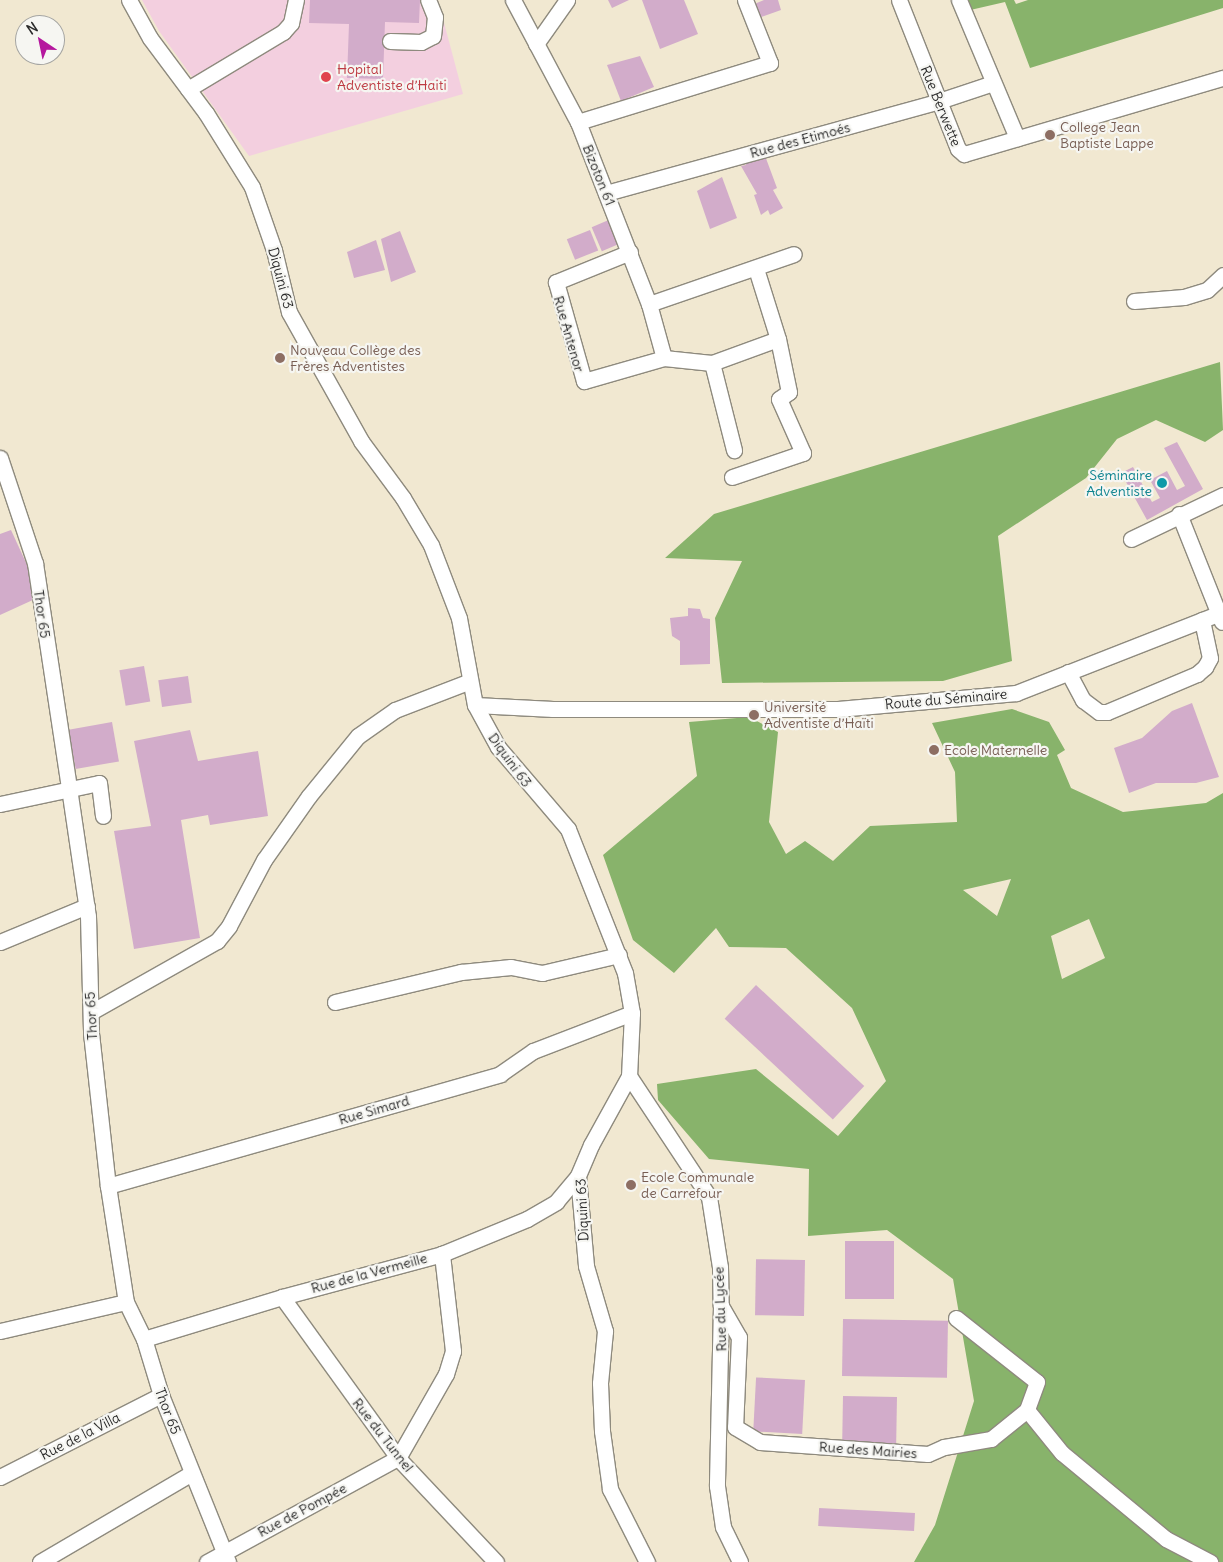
<!DOCTYPE html>
<html>
<head>
<meta charset="utf-8">
<style>
	body { margin:0 }
	#map { position:relative; width:1223px; height:1562px; overflow:hidden; background:#f1e8d1; font-family:Delius,sans-serif }
	div>[style] { position:absolute }
	.built>* { inset:0; background:#f3cfdf }
	.forest>* { inset:0; background:#88b36b }
	.building>* { inset:0; background:#d2acca; transform-origin:0 0 }
	.roads { filter:drop-shadow(1px 0 #8e8a7e) drop-shadow(-1px 0 #8e8a7e) drop-shadow(0 1px #8e8a7e) drop-shadow(0 -1px #8e8a7e) }
	.minor>* { height:15px; margin:-7.5px; padding:0 7.5px; transform-origin:7.5px; border-radius:7.5px; background:#fff }
	.dots>* { width:14px; height:14px; translate:-50% -50%; box-sizing:border-box; border:2px solid #f6f6f2; border-radius:50% }
	span { translate:-50% -50%; white-space:nowrap; text-align:center; line-height:1.15; -webkit-text-stroke:4.5px #f6f6f2; paint-order:stroke }
	.health-label { font-size:14px; color:#be3a42 }
	.left { translate:0 -50%; text-align:left }
	.street-label { font-size:14px; color:#2b2b2b }
	.education-label { font-size:14px; color:#785e54 }
	.culture-label { font-size:14px; color:#0d838f }
	.right { translate:-100% -50%; text-align:right }
	.north { position:absolute; left:15px; top:15px; width:50px; height:50px; box-sizing:border-box; background:#f6f6f2; border:1px solid #a5a5a2; border-radius:50%; rotate:326deg; font-size:14px; font-weight:700; line-height:20px; text-align:center; color:#2b2b2b }
	.north::after { content:''; display:block; margin:auto; width:18px; height:22px; background:#b5179e; clip-path:polygon(50% 0,100% 100%,50% 72%,0 100%) }
</style>
</head>
<body>
<div id="map">
	<div class="built">
		<i style="clip-path:polygon(142px 0,438px 0,463px 94px,249px 156px,159px 31px)"></i>
	</div>
	<div class="forest">
		<i style="clip-path:polygon(962px 0,1014px 0,1016px 4px,1028px 0,1223px 0,1223px 8px,1030px 68px,1005px 2px,966px 11px)"></i>
		<i style="clip-path:polygon(1220px 362px,1223px 430px,1205px 442px,1156px 420px,1117px 439px,1086px 478px,998px 536px,1012px 661px,943px 681px,722px 683px,715px 618px,742px 561px,665px 558px,714px 514px)"></i>
		<i style="clip-path:polygon(evenodd,1012px 709px,1049px 722px,1065px 750px,1057px 755px,1071px 788px,1123px 812px,1206px 803px,1223px 793px,1223px 1562px,914px 1562px,935px 1525px,974px 1401px,953px 1279px,887px 1230px,808px 1236px,809px 1169px,709px 1159px,658px 1100px,657px 1084px,756px 1069px,838px 1136px,886px 1081px,852px 1008px,786px 948px,729px 947px,716px 928px,674px 973px,633px 940px,603px 855px,697px 776px,689px 722px,749px 717px,778px 732px,769px 822px,786px 854px,805px 841px,833px 861px,870px 826px,957px 822px,955px 772px,932px 723px,1012px 709px,1011px 879px,997px 916px,963px 890px,1011px 879px,1012px 709px,1089px 919px,1105px 958px,1062px 979px,1051px 936px,1089px 919px)"></i>
	</div>
	<div class="building">
		<i style="clip-path:polygon(310px 0,420px 0,419px 23px,385px 22px,383px 79px,347px 78px,349px 24px,309px 23px)"></i>
		<i style="clip-path:polygon(608px 0,629px 0,612px 8px)"></i>
		<i style="clip-path:polygon(642px 0,684px 0,698px 34px,660px 49px)"></i>
		<i style="clip-path:polygon(764px 0,778px 0,781px 10px,756px 19px,752px 5px)"></i>
		<i style="clip-path:polygon(640px 56px,654px 87px,621px 101px,607px 65px)"></i>
		<i style="clip-path:polygon(764px 153px,777px 188px,773px 190px,783px 208px,770px 215px,768px 210px,761px 215px,754px 195px,757px 194px,741px 166px,746px 165px,743px 159px)"></i>
		<i style="clip-path:polygon(722px 177px,737px 218px,710px 229px,697px 191px)"></i>
		<i style="left:611px;top:219px;width:26px;height:21px;rotate:67deg"></i>
		<i style="left:590px;top:230px;width:22px;height:25px;rotate:68deg"></i>
		<i style="clip-path:polygon(400px 231px,416px 272px,391px 282px,381px 239px)"></i>
		<i style="clip-path:polygon(376px 240px,385px 270px,354px 278px,347px 252px)"></i>
		<i style="clip-path:polygon(1177px 442px,1203px 489px,1147px 520px,1121px 473px,1133px 467px,1152px 502px,1160px 498px,1150px 480px,1167px 471px,1177px 490px,1185px 486px,1164px 448px)"></i>
		<i style="clip-path:polygon(11px 530px,28px 567px,35px 599px,0 615px,0 534px)"></i>
		<i style="clip-path:polygon(688px 608px,700px 609px,703px 618px,710px 619px,710px 664px,680px 665px,680px 641px,672px 636px,670px 618px,688px 616px)"></i>
		<i style="left:144px;top:666px;width:36px;height:25px;rotate:80deg"></i>
		<i style="left:188px;top:676px;width:27px;height:30px;rotate:82deg"></i>
		<i style="clip-path:polygon(1192px 703px,1219px 777px,1196px 783px,1156px 783px,1129px 793px,1114px 748px,1142px 738px,1172px 711px)"></i>
		<i style="left:112px;top:722px;width:40px;height:44px;rotate:80deg"></i>
		<i style="clip-path:polygon(190px 730px,198px 761px,258px 751px,268px 816px,210px 825px,208px 815px,181px 820px,200px 938px,134px 949px,114px 831px,151px 826px,134px 741px)"></i>
		<i style="left:756px;top:985px;width:148px;height:46px;rotate:43deg"></i>
		<i style="left:845px;top:1241px;width:49px;height:58px"></i>
		<i style="left:805px;top:1260px;width:56px;height:49px;rotate:91deg"></i>
		<i style="left:843px;top:1319px;width:105px;height:57px;rotate:1deg"></i>
		<i style="left:805px;top:1380px;width:54px;height:49px;rotate:93deg"></i>
		<i style="left:843px;top:1396px;width:54px;height:55px;rotate:1deg"></i>
		<i style="left:915px;top:1513px;width:18px;height:96px;rotate:93deg"></i>
	</div>
	<div class="roads">
		<div class="minor">
			<i style="left:129px;top:0;width:43px;rotate:61.1deg"></i>
			<i style="left:150px;top:38px;width:94px;rotate:53.3deg"></i>
			<i style="left:206px;top:113px;width:87px;rotate:58.1deg"></i>
			<i style="left:252px;top:187px;width:67px;rotate:70.8deg"></i>
			<i style="left:274px;top:250px;width:64px;rotate:76.4deg"></i>
			<i style="left:289px;top:312px;width:148px;rotate:60.8deg"></i>
			<i style="left:361px;top:441px;width:71px;rotate:53.6deg"></i>
			<i style="left:403px;top:498px;width:55px;rotate:59.2deg"></i>
			<i style="left:431px;top:545px;width:78px;rotate:69deg"></i>
			<i style="left:459px;top:618px;width:88px;rotate:79.6deg"></i>
			<i style="left:475px;top:705px;width:48px;rotate:61.3deg"></i>
			<i style="left:498px;top:747px;width:108px;rotate:49.5deg"></i>
			<i style="left:568px;top:829px;width:155px;rotate:68.4deg"></i>
			<i style="left:625px;top:973px;width:41px;rotate:80.1deg"></i>
			<i style="left:632px;top:1013px;width:63px;rotate:92.7deg"></i>
			<i style="left:629px;top:1076px;width:79px;rotate:118.8deg"></i>
			<i style="left:591px;top:1145px;width:34px;rotate:113deg"></i>
			<i style="left:578px;top:1176px;width:90px;rotate:84.9deg"></i>
			<i style="left:586px;top:1266px;width:68px;rotate:73.7deg"></i>
			<i style="left:605px;top:1331px;width:52px;rotate:95.5deg"></i>
			<i style="left:600px;top:1383px;width:48px;rotate:87.6deg"></i>
			<i style="left:602px;top:1431px;width:59px;rotate:82.1deg"></i>
			<i style="left:610px;top:1489px;width:82px;rotate:63.1deg"></i>
			<i style="left:513px;top:0;width:138px;rotate:62deg"></i>
			<i style="left:578px;top:122px;width:195px;rotate:68.7deg"></i>
			<i style="left:649px;top:304px;width:56px;rotate:74.5deg"></i>
			<i style="left:899px;top:0;width:160px;rotate:68.4deg"></i>
			<i style="left:958px;top:149px;width:8px;rotate:40deg"></i>
			<i style="left:964px;top:154px;width:270px;rotate:-16.4deg"></i>
			<i style="left:959px;top:0;width:150px;rotate:67.2deg"></i>
			<i style="left:390px;top:41px;width:31px;rotate:2deg"></i>
			<i style="left:421px;top:42px;width:13px;rotate:-27deg"></i>
			<i style="left:433px;top:36px;width:19px;rotate:-84deg"></i>
			<i style="left:435px;top:17px;width:18px;rotate:-112deg"></i>
			<i style="left:536px;top:44px;width:54px;rotate:-54.8deg"></i>
			<i style="left:188px;top:89px;width:111px;rotate:-31deg"></i>
			<i style="left:283px;top:32px;width:12px;rotate:-48deg"></i>
			<i style="left:291px;top:23px;width:24px;rotate:-78deg"></i>
			<i style="left:578px;top:122px;width:201px;rotate:-17.1deg"></i>
			<i style="left:770px;top:63px;width:68px;rotate:-111.6deg"></i>
			<i style="left:606px;top:193px;width:345px;rotate:-15.4deg"></i>
			<i style="left:939px;top:101px;width:57px;rotate:-18.4deg"></i>
			<i style="left:630px;top:252px;width:80px;rotate:157.9deg"></i>
			<i style="left:556px;top:282px;width:103px;rotate:74.2deg"></i>
			<i style="left:584px;top:381px;width:83px;rotate:-16deg"></i>
			<i style="left:664px;top:358px;width:48px;rotate:5.9deg"></i>
			<i style="left:712px;top:363px;width:70px;rotate:-20deg"></i>
			<i style="left:778px;top:339px;width:73px;rotate:-107.4deg"></i>
			<i style="left:1134px;top:301px;width:50px;rotate:-4.6deg"></i>
			<i style="left:1184px;top:297px;width:24px;rotate:-17deg"></i>
			<i style="left:1207px;top:290px;width:22px;rotate:-43deg"></i>
			<i style="left:649px;top:304px;width:153px;rotate:-19deg"></i>
			<i style="left:712px;top:363px;width:90px;rotate:75.8deg"></i>
			<i style="left:0;top:458px;width:111px;rotate:71.6deg"></i>
			<i style="left:35px;top:563px;width:228px;rotate:81.4deg"></i>
			<i style="left:69px;top:788px;width:129px;rotate:81.6deg"></i>
			<i style="left:88px;top:916px;width:117px;rotate:88.5deg"></i>
			<i style="left:91px;top:1033px;width:154px;rotate:83.7deg"></i>
			<i style="left:108px;top:1186px;width:117px;rotate:81.2deg"></i>
			<i style="left:126px;top:1302px;width:41px;rotate:64.1deg"></i>
			<i style="left:144px;top:1339px;width:59px;rotate:73.1deg"></i>
			<i style="left:161px;top:1395px;width:180px;rotate:68.1deg"></i>
			<i style="left:732px;top:477px;width:75px;rotate:-18.7deg"></i>
			<i style="left:803px;top:453px;width:59px;rotate:-114deg"></i>
			<i style="left:779px;top:399px;width:12px;rotate:-35deg"></i>
			<i style="left:789px;top:392px;width:54px;rotate:-101.7deg"></i>
			<i style="left:1179px;top:514px;width:116px;rotate:68.3deg"></i>
			<i style="left:1131px;top:539px;width:102px;rotate:-25.6deg"></i>
			<i style="left:1068px;top:672px;width:32px;rotate:62deg"></i>
			<i style="left:1083px;top:700px;width:20px;rotate:37deg"></i>
			<i style="left:1099px;top:712px;width:8px"></i>
			<i style="left:1107px;top:712px;width:98px;rotate:-22.9deg"></i>
			<i style="left:1197px;top:674px;width:11px;rotate:-41deg"></i>
			<i style="left:1205px;top:667px;width:10px;rotate:-61deg"></i>
			<i style="left:1210px;top:658px;width:39px;rotate:-102deg"></i>
			<i style="left:475px;top:705px;width:78px;rotate:2.9deg"></i>
			<i style="left:553px;top:709px;width:285px"></i>
			<i style="left:838px;top:709px;width:179px;rotate:-5.1deg"></i>
			<i style="left:1016px;top:693px;width:222px;rotate:-21.4deg"></i>
			<i style="left:0;top:804px;width:101px;rotate:-12deg"></i>
			<i style="left:99px;top:783px;width:33px;rotate:83deg"></i>
			<i style="left:0;top:942px;width:94px;rotate:-22.5deg"></i>
			<i style="left:335px;top:1002px;width:130px;rotate:-13.4deg"></i>
			<i style="left:461px;top:972px;width:50px;rotate:-5.7deg"></i>
			<i style="left:511px;top:967px;width:32px;rotate:11deg"></i>
			<i style="left:542px;top:973px;width:79px;rotate:-13.2deg"></i>
			<i style="left:91px;top:1012px;width:145px;rotate:-29.4deg"></i>
			<i style="left:217px;top:941px;width:19px;rotate:-51deg"></i>
			<i style="left:229px;top:926px;width:75px;rotate:-62.1deg"></i>
			<i style="left:264px;top:860px;width:78px;rotate:-54.9deg"></i>
			<i style="left:309px;top:796px;width:77px;rotate:-50.8deg"></i>
			<i style="left:358px;top:736px;width:45px;rotate:-35.1deg"></i>
			<i style="left:395px;top:710px;width:80px;rotate:-21.1deg"></i>
			<i style="left:629px;top:1076px;width:145px;rotate:56.5deg"></i>
			<i style="left:709px;top:1197px;width:71px;rotate:81.1deg"></i>
			<i style="left:720px;top:1267px;width:39px;rotate:89deg"></i>
			<i style="left:721px;top:1306px;width:180px;rotate:91.3deg"></i>
			<i style="left:717px;top:1486px;width:41px;rotate:81.7deg"></i>
			<i style="left:723px;top:1527px;width:39px;rotate:64deg"></i>
			<i style="left:108px;top:1186px;width:408px;rotate:-15.9deg"></i>
			<i style="left:500px;top:1074px;width:40px;rotate:-34.9deg"></i>
			<i style="left:533px;top:1051px;width:106px;rotate:-21deg"></i>
			<i style="left:282px;top:1297px;width:198px;rotate:54.2deg"></i>
			<i style="left:398px;top:1458px;width:143px;rotate:46.7deg"></i>
			<i style="left:721px;top:1306px;width:36px;rotate:60deg"></i>
			<i style="left:739px;top:1337px;width:90px;rotate:92.5deg"></i>
			<i style="left:735px;top:1427px;width:29px;rotate:31deg"></i>
			<i style="left:760px;top:1442px;width:168px;rotate:4.1deg"></i>
			<i style="left:928px;top:1454px;width:17px;rotate:-24deg"></i>
			<i style="left:944px;top:1447px;width:48px;rotate:-9.7deg"></i>
			<i style="left:991px;top:1439px;width:46px;rotate:-38.9deg"></i>
			<i style="left:1027px;top:1410px;width:55px;rotate:50.9deg"></i>
			<i style="left:1062px;top:1453px;width:135px;rotate:39.6deg"></i>
			<i style="left:1166px;top:1539px;width:50px;rotate:27.6deg"></i>
			<i style="left:956px;top:1318px;width:103px;rotate:38.3deg"></i>
			<i style="left:1037px;top:1382px;width:30px;rotate:110deg"></i>
			<i style="left:0;top:1331px;width:129px;rotate:-13deg"></i>
			<i style="left:144px;top:1339px;width:144px;rotate:-16.9deg"></i>
			<i style="left:282px;top:1297px;width:166px;rotate:-15deg"></i>
			<i style="left:442px;top:1254px;width:92px;rotate:-22.4deg"></i>
			<i style="left:527px;top:1219px;width:34px;rotate:-30deg"></i>
			<i style="left:556px;top:1202px;width:34px;rotate:-50deg"></i>
			<i style="left:0;top:1477px;width:181px;rotate:-27deg"></i>
			<i style="left:40px;top:1562px;width:176px;rotate:-30.4deg"></i>
			<i style="left:207px;top:1562px;width:217px;rotate:-28.6deg"></i>
			<i style="left:398px;top:1458px;width:97px;rotate:-60.3deg"></i>
			<i style="left:446px;top:1374px;width:24px;rotate:-73deg"></i>
			<i style="left:453px;top:1351px;width:98px;rotate:-96.5deg"></i>
		</div>
	</div>
	<div class="dots">
		<i style="left:326px;top:77px;background:#e0444e"></i>
		<i style="left:1050px;top:135px;background:#8d6e63"></i>
		<i style="left:280px;top:358px;background:#8d6e63"></i>
		<i style="left:1162px;top:483px;background:#0f9aa8"></i>
		<i style="left:754px;top:715px;background:#8d6e63"></i>
		<i style="left:934px;top:750px;background:#8d6e63"></i>
		<i style="left:631px;top:1185px;background:#8d6e63"></i>
	</div>
	<div class="health-label">
		<span class="left" style="left:337px;top:77px">Hopital<br>Adventiste d’Haiti</span>
	</div>
	<div class="street-label">
		<span style="left:941px;top:106px;rotate:68deg">Rue Berwette</span>
		<span style="left:800px;top:140px;rotate:-15deg">Rue des Etimoés</span>
		<span style="left:599px;top:175px;rotate:68deg">Bizoton 61</span>
		<span style="left:281px;top:278px;rotate:75deg">Diquini 63</span>
		<span style="left:569px;top:334px;rotate:74deg">Rue Antenor</span>
		<span style="left:42px;top:614px;rotate:82deg">Thor 65</span>
		<span style="left:946px;top:699px;rotate:-5deg">Route du Séminaire</span>
		<span style="left:510px;top:760px;rotate:54deg">Diquini 63</span>
		<span style="left:91px;top:1016px;rotate:-93deg">Thor 65</span>
		<span style="left:374px;top:1110px;rotate:-16deg">Rue Simard</span>
		<span style="left:582px;top:1210px;rotate:-93deg">Diquini 63</span>
		<span style="left:369px;top:1273px;rotate:-15deg">Rue de la Vermeille</span>
		<span style="left:720px;top:1309px;rotate:-92deg">Rue du Lycée</span>
		<span style="left:168px;top:1411px;rotate:69deg">Thor 65</span>
		<span style="left:383px;top:1435px;rotate:52deg">Rue du Tunnel</span>
		<span style="left:80px;top:1436px;rotate:-27deg">Rue de la Villa</span>
		<span style="left:868px;top:1450px;rotate:4deg">Rue des Mairies</span>
		<span style="left:302px;top:1510px;rotate:-28deg">Rue de Pompée</span>
	</div>
	<div class="education-label">
		<span class="left" style="left:1060px;top:135px">College Jean<br>Baptiste Lappe</span>
		<span class="left" style="left:290px;top:358px">Nouveau Collège des<br>Frères Adventistes</span>
		<span class="left" style="left:764px;top:715px">Université<br>Adventiste d’Haïti</span>
		<span class="left" style="left:944px;top:750px">Ecole Maternelle</span>
		<span class="left" style="left:641px;top:1185px">Ecole Communale<br>de Carrefour</span>
	</div>
	<div class="culture-label">
		<span class="right" style="left:1152px;top:483px">Séminaire<br>Adventiste</span>
	</div>
	<div class="north">N</div>
</div>
</body>
</html>
